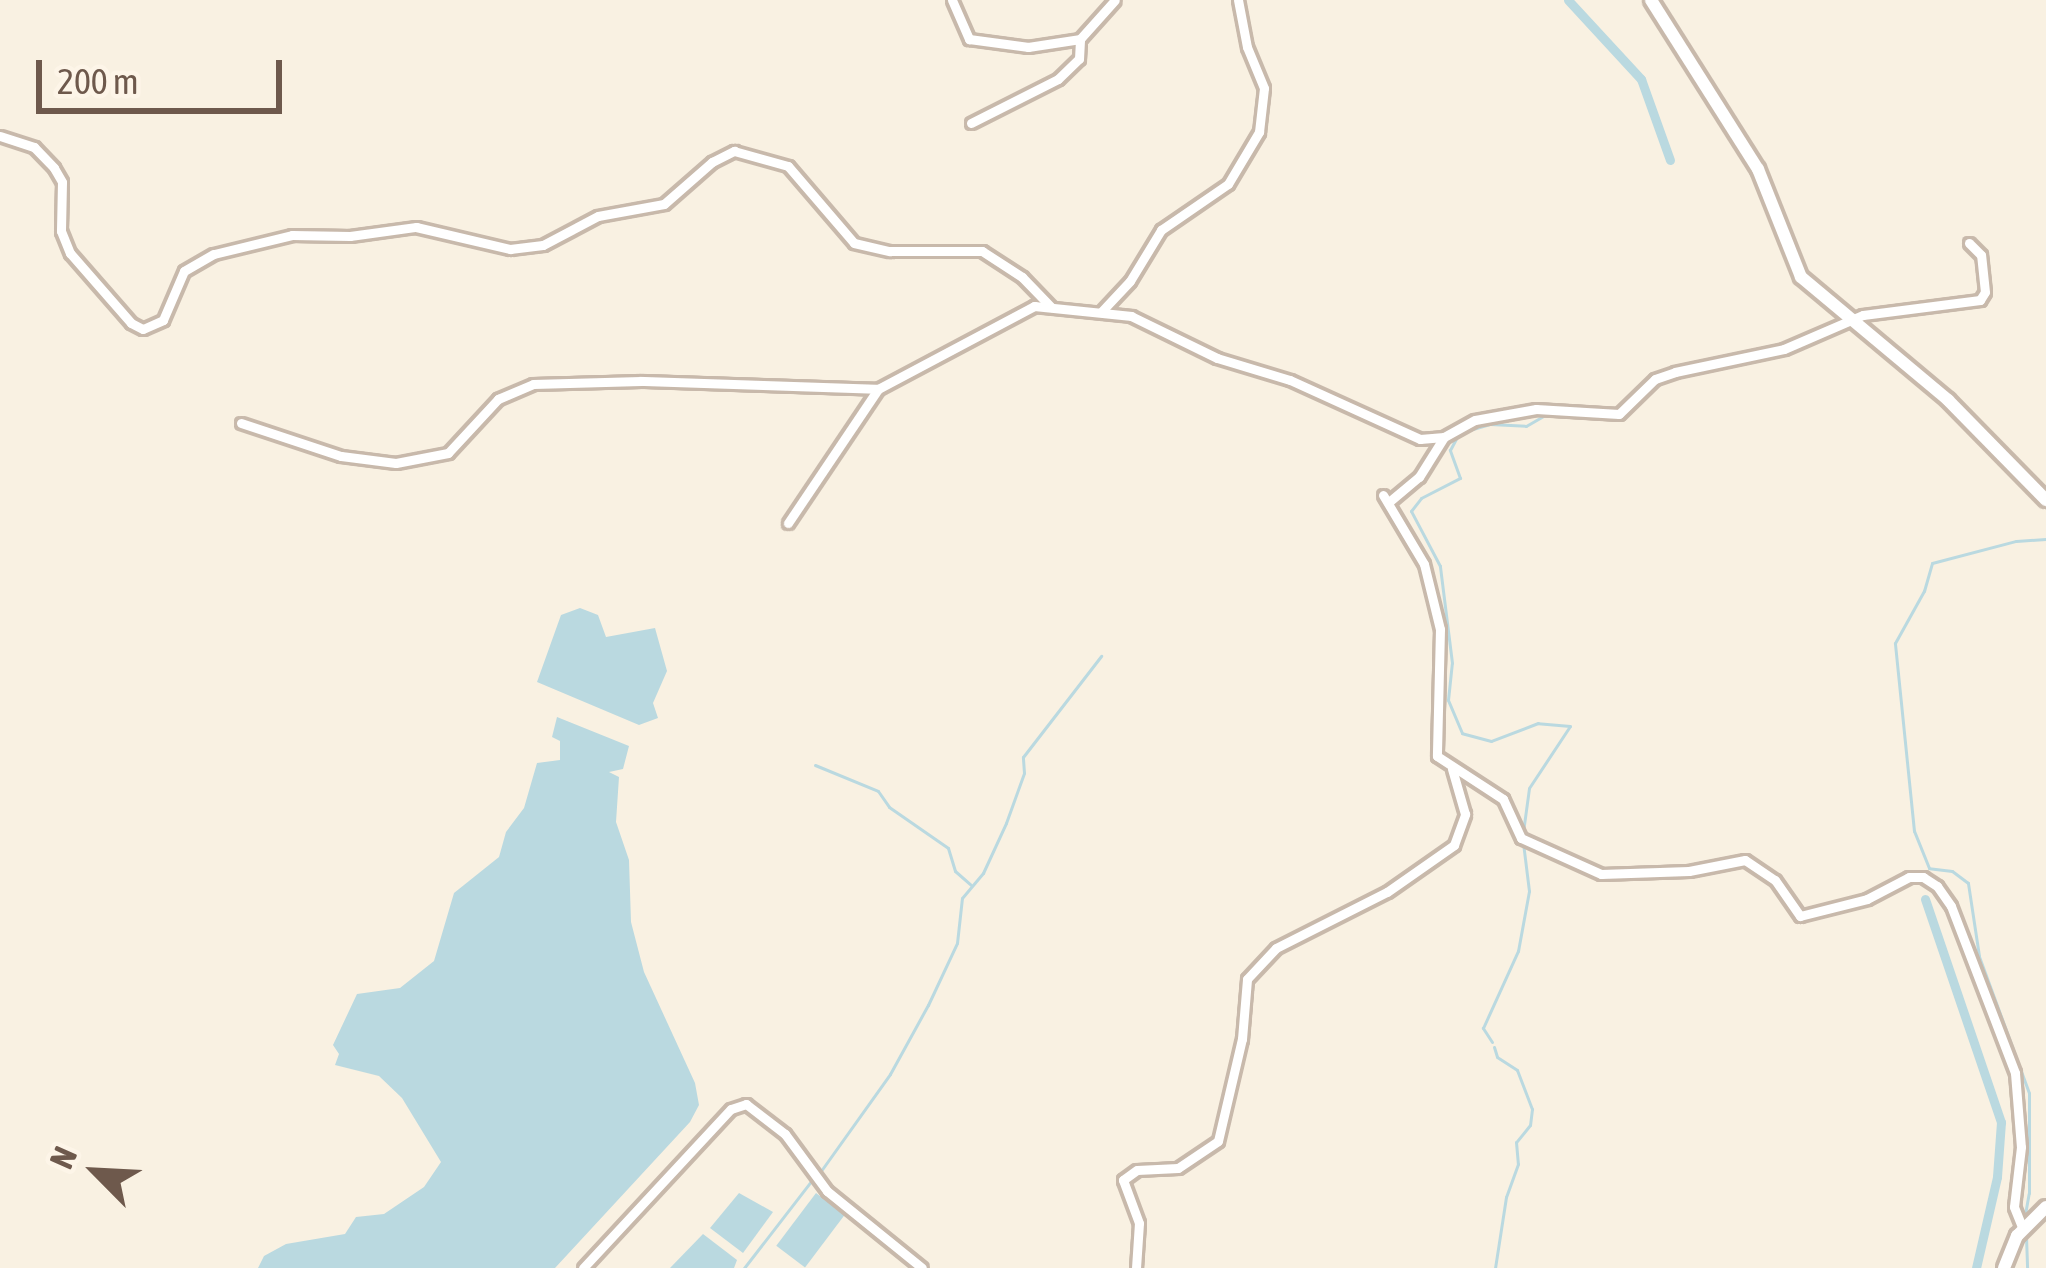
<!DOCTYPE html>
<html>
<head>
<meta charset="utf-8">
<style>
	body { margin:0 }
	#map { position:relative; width:2046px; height:1268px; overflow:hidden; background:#f9f1e2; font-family:"Asap Condensed",sans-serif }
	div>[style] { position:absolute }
	.water>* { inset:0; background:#bad9e0; transform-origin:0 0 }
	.stream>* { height:3px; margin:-1.5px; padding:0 1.5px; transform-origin:1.5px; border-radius:1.5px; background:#bad9e0 }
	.canal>* { height:9px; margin:-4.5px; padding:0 4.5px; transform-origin:4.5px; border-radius:4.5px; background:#bad9e0 }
	.roads { filter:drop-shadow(3px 0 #c8b9ab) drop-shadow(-3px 0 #c8b9ab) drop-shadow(0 3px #c8b9ab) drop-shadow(0 -3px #c8b9ab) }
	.street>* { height:9px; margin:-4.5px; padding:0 4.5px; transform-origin:4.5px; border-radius:4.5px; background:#fff }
	.secondary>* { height:12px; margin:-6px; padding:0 6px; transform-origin:6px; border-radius:6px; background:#fff }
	span { translate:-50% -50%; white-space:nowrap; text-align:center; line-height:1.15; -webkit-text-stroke:10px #fdf5e8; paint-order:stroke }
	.north { position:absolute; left:36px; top:1112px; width:120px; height:120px; -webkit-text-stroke:9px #fdf5e8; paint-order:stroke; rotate:294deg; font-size:33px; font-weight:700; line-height:48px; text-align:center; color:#6e594c }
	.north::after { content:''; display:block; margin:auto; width:42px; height:54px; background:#6e594c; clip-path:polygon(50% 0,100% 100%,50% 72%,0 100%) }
	.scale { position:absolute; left:36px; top:60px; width:246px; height:54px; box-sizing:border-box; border:6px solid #6e594c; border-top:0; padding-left:15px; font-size:36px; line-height:42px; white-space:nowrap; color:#6e594c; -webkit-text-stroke:9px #fdf5e8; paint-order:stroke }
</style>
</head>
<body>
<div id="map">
	<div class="water">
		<i style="clip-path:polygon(580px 608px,598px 615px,606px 637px,655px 628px,667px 671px,653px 703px,658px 718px,639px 725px,537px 682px,561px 615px)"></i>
		<i style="clip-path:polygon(557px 717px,629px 746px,623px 769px,609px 772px,619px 777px,616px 822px,629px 860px,631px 922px,644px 972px,695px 1083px,699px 1105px,690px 1122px,555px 1268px,258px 1268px,264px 1256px,286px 1244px,345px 1234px,356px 1217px,384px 1214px,424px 1187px,441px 1162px,402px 1098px,379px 1076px,335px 1065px,339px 1054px,333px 1045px,357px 994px,400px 988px,434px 961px,454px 893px,499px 857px,506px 832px,524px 808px,537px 763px,560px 760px,560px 741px,552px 737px)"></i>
		<i style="clip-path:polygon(739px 1193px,773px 1212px,743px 1253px,710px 1228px)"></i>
		<i style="left:816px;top:1193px;width:36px;height:66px;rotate:37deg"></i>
		<i style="clip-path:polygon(703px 1234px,737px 1260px,734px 1268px,670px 1268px)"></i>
	</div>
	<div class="stream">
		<i style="left:815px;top:765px;width:68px;rotate:22.4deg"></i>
		<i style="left:878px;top:791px;width:19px;rotate:55deg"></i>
		<i style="left:889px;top:807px;width:72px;rotate:34.8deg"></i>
		<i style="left:948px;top:848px;width:24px;rotate:73deg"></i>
		<i style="left:955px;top:871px;width:21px;rotate:41deg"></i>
		<i style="left:1523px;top:832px;width:44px;rotate:-82.2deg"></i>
		<i style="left:1529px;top:788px;width:74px;rotate:-56.5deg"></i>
		<i style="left:1570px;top:726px;width:32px;rotate:-175deg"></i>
		<i style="left:1538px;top:723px;width:50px;rotate:159deg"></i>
		<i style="left:1491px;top:741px;width:30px;rotate:-165deg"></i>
		<i style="left:1462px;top:733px;width:36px;rotate:-113deg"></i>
		<i style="left:1448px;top:700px;width:37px;rotate:-84deg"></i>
		<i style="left:1452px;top:663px;width:98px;rotate:-97.1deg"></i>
		<i style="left:1440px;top:566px;width:62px;rotate:-117.8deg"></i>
		<i style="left:1411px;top:511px;width:16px;rotate:-52deg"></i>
		<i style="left:1421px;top:498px;width:44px;rotate:-27.1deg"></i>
		<i style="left:1460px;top:478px;width:30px;rotate:-110deg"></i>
		<i style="left:1450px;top:450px;width:19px;rotate:-62deg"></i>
		<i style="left:1459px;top:433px;width:32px;rotate:-16deg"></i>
		<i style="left:1490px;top:424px;width:36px;rotate:3deg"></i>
		<i style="left:1526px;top:426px;width:24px;rotate:-30deg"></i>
		<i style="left:1492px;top:1042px;width:17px;rotate:-123deg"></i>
		<i style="left:1483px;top:1028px;width:85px;rotate:-65.6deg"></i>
		<i style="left:1518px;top:951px;width:61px;rotate:-79.6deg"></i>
		<i style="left:1529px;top:891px;width:48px;rotate:-97.1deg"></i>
		<i style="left:1494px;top:1047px;width:10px;rotate:73deg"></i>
		<i style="left:1497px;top:1057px;width:24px;rotate:33deg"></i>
		<i style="left:1517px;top:1070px;width:42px;rotate:69deg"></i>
		<i style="left:1532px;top:1109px;width:16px;rotate:97deg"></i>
		<i style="left:1530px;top:1125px;width:22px;rotate:129deg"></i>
		<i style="left:1516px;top:1142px;width:22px;rotate:85deg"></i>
		<i style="left:1518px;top:1164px;width:35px;rotate:110deg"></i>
		<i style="left:1506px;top:1197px;width:72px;rotate:98.8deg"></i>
		<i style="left:818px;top:1175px;width:124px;rotate:-54.5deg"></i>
		<i style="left:890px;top:1074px;width:79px;rotate:-61.2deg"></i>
		<i style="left:928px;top:1005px;width:68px;rotate:-64.9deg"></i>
		<i style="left:957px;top:943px;width:45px;rotate:-83.7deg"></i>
		<i style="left:962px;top:898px;width:33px;rotate:-50deg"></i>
		<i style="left:983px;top:873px;width:55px;rotate:-65.3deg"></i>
		<i style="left:1006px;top:823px;width:53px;rotate:-70.2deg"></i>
		<i style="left:1024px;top:773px;width:16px;rotate:-94deg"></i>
		<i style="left:1023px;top:757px;width:128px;rotate:-52.3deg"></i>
		<i style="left:2024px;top:1220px;width:27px;rotate:-80deg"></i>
		<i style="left:2029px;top:1193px;width:100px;rotate:-90deg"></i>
		<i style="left:2029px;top:1093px;width:146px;rotate:-110.1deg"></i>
		<i style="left:1979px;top:956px;width:74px;rotate:-98.6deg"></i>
		<i style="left:1968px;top:883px;width:20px;rotate:-143deg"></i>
		<i style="left:1952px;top:871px;width:23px;rotate:-173deg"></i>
		<i style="left:1929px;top:868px;width:40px;rotate:-112deg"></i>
		<i style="left:1914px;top:831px;width:189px;rotate:-95.8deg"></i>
		<i style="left:1895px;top:643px;width:60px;rotate:-60.9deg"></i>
		<i style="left:1924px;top:591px;width:29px;rotate:-74deg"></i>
		<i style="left:1932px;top:563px;width:87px;rotate:-14.7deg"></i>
		<i style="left:2016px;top:541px;width:30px;rotate:-4deg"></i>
		<i style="left:2026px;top:1236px;width:32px;rotate:88deg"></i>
		<i style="left:744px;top:1268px;width:111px;rotate:-52.3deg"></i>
	</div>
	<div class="canal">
		<i style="left:1568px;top:0;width:108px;rotate:47.3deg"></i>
		<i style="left:1641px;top:79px;width:86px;rotate:70.3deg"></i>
		<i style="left:1925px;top:899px;width:236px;rotate:71.2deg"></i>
		<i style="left:2001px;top:1122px;width:55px;rotate:94.2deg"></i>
		<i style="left:1997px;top:1177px;width:93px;rotate:103deg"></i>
	</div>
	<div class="roads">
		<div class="street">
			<i style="left:952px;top:0;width:43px;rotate:66.4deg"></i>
			<i style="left:969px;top:39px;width:60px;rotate:7.7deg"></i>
			<i style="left:1028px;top:47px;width:53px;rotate:-8.7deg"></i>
			<i style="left:1080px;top:39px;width:52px;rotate:-48.1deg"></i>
			<i style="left:971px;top:123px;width:97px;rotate:-26.8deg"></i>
			<i style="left:1058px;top:79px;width:29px;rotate:-44deg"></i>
			<i style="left:1079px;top:59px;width:20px;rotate:-87deg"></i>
			<i style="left:0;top:136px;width:36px;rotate:18deg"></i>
			<i style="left:34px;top:147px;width:29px;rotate:46deg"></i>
			<i style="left:54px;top:168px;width:16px;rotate:60deg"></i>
			<i style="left:62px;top:182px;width:49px;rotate:91.2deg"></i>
			<i style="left:61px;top:231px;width:24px;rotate:68deg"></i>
			<i style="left:70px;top:253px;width:93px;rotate:48.9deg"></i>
			<i style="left:131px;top:323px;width:13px;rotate:27deg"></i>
			<i style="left:143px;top:329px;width:22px;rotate:-24deg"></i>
			<i style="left:163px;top:320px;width:53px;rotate:-66.8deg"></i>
			<i style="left:184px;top:271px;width:34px;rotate:-30deg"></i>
			<i style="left:214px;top:254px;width:80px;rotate:-13.7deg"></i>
			<i style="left:292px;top:235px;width:58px;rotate:1deg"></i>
			<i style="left:350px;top:236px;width:67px;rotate:-7.8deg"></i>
			<i style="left:416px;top:227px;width:97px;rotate:13.2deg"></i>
			<i style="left:510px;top:249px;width:33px;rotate:-7deg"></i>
			<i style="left:543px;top:245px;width:62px;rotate:-27.8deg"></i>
			<i style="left:598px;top:216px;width:67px;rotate:-10.3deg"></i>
			<i style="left:664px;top:204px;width:64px;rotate:-41.2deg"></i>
			<i style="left:712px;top:162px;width:25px;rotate:-27deg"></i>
			<i style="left:734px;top:151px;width:56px;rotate:15.5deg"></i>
			<i style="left:788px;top:166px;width:101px;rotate:49.4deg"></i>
			<i style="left:854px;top:243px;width:37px;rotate:13deg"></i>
			<i style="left:890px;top:251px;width:92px"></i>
			<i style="left:982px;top:251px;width:48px;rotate:33deg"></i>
			<i style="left:1022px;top:277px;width:42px;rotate:46deg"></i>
			<i style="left:1101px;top:312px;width:42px;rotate:-46.9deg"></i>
			<i style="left:1130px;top:281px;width:60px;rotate:-58.7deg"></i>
			<i style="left:1161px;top:230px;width:81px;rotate:-34.5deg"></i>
			<i style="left:1228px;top:184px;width:61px;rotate:-59.2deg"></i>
			<i style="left:1259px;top:132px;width:44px;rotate:-83.5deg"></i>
			<i style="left:1264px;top:88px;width:44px;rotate:-112.5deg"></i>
			<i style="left:1247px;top:47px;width:48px;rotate:-100.8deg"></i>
			<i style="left:241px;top:423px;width:105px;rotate:18.3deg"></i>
			<i style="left:341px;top:456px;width:55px;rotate:7.3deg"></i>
			<i style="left:396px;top:463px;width:53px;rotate:-10.9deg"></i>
			<i style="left:448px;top:453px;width:74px;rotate:-47.2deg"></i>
			<i style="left:498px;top:399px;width:38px;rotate:-23deg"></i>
			<i style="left:533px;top:384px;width:108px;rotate:-1.6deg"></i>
			<i style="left:641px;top:381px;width:237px;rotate:1.9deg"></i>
			<i style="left:1383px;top:495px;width:80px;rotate:59.3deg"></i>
			<i style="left:1424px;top:564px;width:67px;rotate:76.2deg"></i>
			<i style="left:1440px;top:629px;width:127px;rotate:91.4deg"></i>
			<i style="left:1437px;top:756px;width:79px;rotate:33.1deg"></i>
			<i style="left:1503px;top:799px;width:43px;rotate:65.2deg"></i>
			<i style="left:1521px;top:838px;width:88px;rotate:24.2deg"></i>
			<i style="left:1601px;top:874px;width:88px;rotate:-2deg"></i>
			<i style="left:1689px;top:871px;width:57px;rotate:-11.1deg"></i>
			<i style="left:1745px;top:860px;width:36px;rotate:34deg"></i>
			<i style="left:1775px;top:880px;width:44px;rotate:55.2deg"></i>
			<i style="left:1800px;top:916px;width:69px;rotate:-14.2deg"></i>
			<i style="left:1867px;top:899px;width:47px;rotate:-27.6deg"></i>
			<i style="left:1909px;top:877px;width:14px"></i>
			<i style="left:1923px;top:877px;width:17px;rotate:33deg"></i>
			<i style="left:1937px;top:886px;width:24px;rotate:55deg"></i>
			<i style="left:1951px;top:906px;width:179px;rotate:69deg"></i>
			<i style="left:2015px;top:1073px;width:74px;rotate:85.4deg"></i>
			<i style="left:2021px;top:1147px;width:60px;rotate:96.7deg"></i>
			<i style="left:2014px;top:1207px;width:24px;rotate:68deg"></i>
			<i style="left:1390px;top:501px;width:38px;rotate:-40deg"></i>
			<i style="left:1419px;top:477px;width:47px;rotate:-58deg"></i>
			<i style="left:1444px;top:437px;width:35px;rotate:-29deg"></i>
			<i style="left:1475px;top:420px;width:62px;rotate:-10.2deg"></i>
			<i style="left:1536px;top:409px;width:83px;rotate:3.4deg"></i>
			<i style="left:1619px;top:414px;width:50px;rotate:-44.2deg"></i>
			<i style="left:1655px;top:379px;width:21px;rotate:-19deg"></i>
			<i style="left:1675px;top:372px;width:111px;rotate:-11.9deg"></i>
			<i style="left:1784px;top:349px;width:86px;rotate:-23.3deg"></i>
			<i style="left:1863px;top:315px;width:118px;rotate:-7.3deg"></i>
			<i style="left:1980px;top:300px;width:9px;rotate:-58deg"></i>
			<i style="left:1985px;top:292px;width:37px;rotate:-96deg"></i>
			<i style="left:1981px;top:255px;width:17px;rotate:-135deg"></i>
			<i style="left:788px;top:523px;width:161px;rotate:-56.1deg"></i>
			<i style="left:878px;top:389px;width:177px;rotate:-28deg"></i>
			<i style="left:1034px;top:306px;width:98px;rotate:5.9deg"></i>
			<i style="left:1131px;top:316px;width:96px;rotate:26deg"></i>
			<i style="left:1217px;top:358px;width:76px;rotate:16.8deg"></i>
			<i style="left:1290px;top:380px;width:143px;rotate:24.4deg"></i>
			<i style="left:1420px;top:439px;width:24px;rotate:-5deg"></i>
			<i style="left:583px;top:1268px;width:217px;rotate:-47.1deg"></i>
			<i style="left:731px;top:1109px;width:16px;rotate:-18deg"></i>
			<i style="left:746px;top:1104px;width:49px;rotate:37.6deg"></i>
			<i style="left:785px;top:1134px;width:71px;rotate:53.6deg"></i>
			<i style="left:827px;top:1191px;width:122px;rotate:39deg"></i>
			<i style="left:1136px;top:1268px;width:45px;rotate:-86.2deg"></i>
			<i style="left:1139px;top:1223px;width:46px;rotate:-110.4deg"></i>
			<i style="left:1123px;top:1180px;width:17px;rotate:-36deg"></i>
			<i style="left:1137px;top:1170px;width:41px;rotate:-2.8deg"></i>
			<i style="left:1178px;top:1168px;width:48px;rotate:-34deg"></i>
			<i style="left:1218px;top:1141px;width:105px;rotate:-76.8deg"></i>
			<i style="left:1242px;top:1039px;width:60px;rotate:-85.2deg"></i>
			<i style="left:1247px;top:979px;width:42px;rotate:-46.9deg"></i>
			<i style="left:1276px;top:948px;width:124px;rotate:-26.8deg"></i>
			<i style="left:1387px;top:892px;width:82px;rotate:-35deg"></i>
			<i style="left:1454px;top:845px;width:33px;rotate:-70deg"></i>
			<i style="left:1465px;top:814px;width:47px;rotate:-106.1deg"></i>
		</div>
		<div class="secondary">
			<i style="left:1651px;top:0;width:200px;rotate:57.7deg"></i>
			<i style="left:1758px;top:169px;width:116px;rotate:68.3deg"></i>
			<i style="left:1801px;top:277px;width:192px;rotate:39.9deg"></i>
			<i style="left:1948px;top:400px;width:140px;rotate:45.6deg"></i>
			<i style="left:2004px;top:1268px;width:35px;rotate:-68deg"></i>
			<i style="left:2017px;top:1236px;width:41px;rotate:-45deg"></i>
		</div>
	</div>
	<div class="north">N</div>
	<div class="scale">200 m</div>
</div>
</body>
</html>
